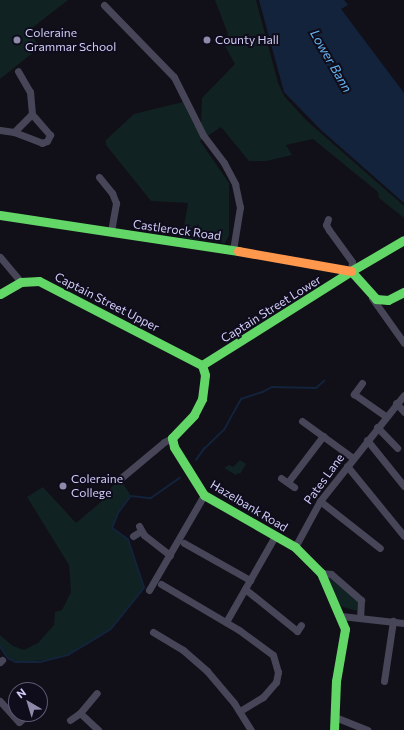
<!DOCTYPE html>
<html>
<head>
<meta charset="utf-8">
<style>
	body { margin:0 }
	#map { position:relative; width:404px; height:730px; overflow:hidden; background:#111018; font-family:Commissioner,sans-serif }
	div>[style] { position:absolute }
	.green>* { inset:0; background:#122 }
	.water>* { inset:0; background:#12233b }
	.stream>* { height:1.5px; margin:-0.75px; padding:0 0.75px; transform-origin:0.75px; border-radius:0.75px; background:#12233b }
	.street>* { height:7px; margin:-3.5px; padding:0 3.5px; transform-origin:3.5px; border-radius:3.5px; background:#474658 }
	.fast>* { height:9px; margin:-4.5px; padding:0 4.5px; transform-origin:4.5px; border-radius:4.5px; background:#63d668 }
	.slow>* { height:9px; margin:-4.5px; padding:0 4.5px; transform-origin:4.5px; border-radius:4.5px; background:#ff974d }
	.dots>* { width:11px; height:11px; translate:-50% -50%; box-sizing:border-box; border:2px solid #0f0d1b; border-radius:50% }
	span { translate:-50% -50%; white-space:nowrap; text-align:center; line-height:1.15; -webkit-text-stroke:4px #0f0d1b; paint-order:stroke }
	.poi-label { font-size:12px; color:#d1cdf9 }
	.left { translate:0 -50%; text-align:left }
	.street-label { font-size:12px; color:#d1cdf9 }
	.water-label { font-size:13px; color:#67b2ee; font-style:italic }
	.north { position:absolute; left:8px; top:682px; width:40px; height:40px; box-sizing:border-box; background:#0f0d1b; border:1px solid #5d5a74; border-radius:50%; rotate:322deg; font-size:11px; font-weight:700; line-height:16px; text-align:center; color:#d1cdf9 }
	.north::after { content:''; display:block; margin:auto; width:14px; height:18px; background:#8e8baa; clip-path:polygon(50% 0,100% 100%,50% 72%,0 100%) }
</style>
</head>
<body>
<div id="map">
	<div class="green">
		<i style="clip-path:polygon(0 0,68px 0,28px 31px,40px 47px,0 79px)"></i>
		<i style="clip-path:polygon(215px 0,256px 0,278px 83px,284px 96px,306px 120px,404px 206px,404px 218px,379px 198px,378px 192px,313px 139px,286px 145px,292px 155px,266px 161px,249px 161px,221px 127px,200px 141px,229px 183px,229px 235px,225px 243px,182px 238px,188px 203px,151px 201px,106px 145px,106px 140px,134px 114px,183px 102px,194px 125px,201px 123px,202px 98px,235px 64px,225px 46px,228px 34px)"></i>
		<i style="clip-path:polygon(240px 460px,246px 464px,240px 474px,238px 473px,236px 475px,224px 468px,229px 465px,233px 467px)"></i>
		<i style="clip-path:polygon(119px 477px,131px 496px,118px 513px,112px 528px,128px 540px,144px 588px,111px 629px,87px 645px,59px 658px,26px 662px,11px 660px,0 647px,0 635px,13px 646px,24px 650px,38px 643px,54px 625px,55px 612px,62px 610px,71px 592px,69px 565px,27px 497px,43px 487px,76px 523px,101px 502px)"></i>
		<i style="clip-path:polygon(328px 577px,358px 601px,357px 611px,343px 607px,339px 603px)"></i>
	</div>
	<div class="water">
		<i style="clip-path:polygon(259px 0,344px 0,348px 5px,341px 9px,404px 93px,404px 203px,321px 130px,284px 92px)"></i>
	</div>
	<div class="stream">
		<i style="left:196px;top:460px;width:14px;rotate:-54deg"></i>
		<i style="left:204px;top:449px;width:28px;rotate:-44deg"></i>
		<i style="left:224px;top:430px;width:35px;rotate:-61deg"></i>
		<i style="left:241px;top:399px;width:23px;rotate:-18deg"></i>
		<i style="left:263px;top:392px;width:10px;rotate:-29deg"></i>
		<i style="left:272px;top:387px;width:44px;rotate:1.3deg"></i>
		<i style="left:316px;top:388px;width:11px;rotate:-41deg"></i>
		<i style="left:0;top:646px;width:14px;rotate:56deg"></i>
		<i style="left:8px;top:658px;width:9px;rotate:27deg"></i>
		<i style="left:16px;top:662px;width:24px"></i>
		<i style="left:40px;top:662px;width:29px;rotate:-14deg"></i>
		<i style="left:68px;top:655px;width:50px;rotate:-31.2deg"></i>
		<i style="left:111px;top:629px;width:53px;rotate:-51.2deg"></i>
		<i style="left:144px;top:588px;width:51px;rotate:-108.4deg"></i>
		<i style="left:128px;top:540px;width:20px;rotate:-143deg"></i>
		<i style="left:112px;top:528px;width:16px;rotate:-68deg"></i>
		<i style="left:118px;top:513px;width:21px;rotate:-53deg"></i>
		<i style="left:131px;top:496px;width:20px;rotate:6deg"></i>
		<i style="left:151px;top:498px;width:35px;rotate:-35deg"></i>
	</div>
	<div class="street">
		<i style="left:104px;top:5px;width:100px;rotate:45.8deg"></i>
		<i style="left:174px;top:77px;width:65px;rotate:63.4deg"></i>
		<i style="left:203px;top:135px;width:35px;rotate:53deg"></i>
		<i style="left:224px;top:163px;width:24px;rotate:62deg"></i>
		<i style="left:235px;top:184px;width:24px;rotate:78deg"></i>
		<i style="left:240px;top:207px;width:44px;rotate:99.2deg"></i>
		<i style="left:0;top:130px;width:14px;rotate:8deg"></i>
		<i style="left:14px;top:132px;width:25px;rotate:-45deg"></i>
		<i style="left:32px;top:114px;width:22px;rotate:-95deg"></i>
		<i style="left:30px;top:92px;width:24px;rotate:-120deg"></i>
		<i style="left:14px;top:132px;width:30px;rotate:21deg"></i>
		<i style="left:42px;top:143px;width:5px;rotate:-22deg"></i>
		<i style="left:47px;top:141px;width:7px;rotate:-63deg"></i>
		<i style="left:50px;top:135px;width:28px;rotate:-131deg"></i>
		<i style="left:99px;top:177px;width:21px;rotate:51deg"></i>
		<i style="left:112px;top:193px;width:11px;rotate:68deg"></i>
		<i style="left:116px;top:203px;width:29px;rotate:100deg"></i>
		<i style="left:328px;top:219px;width:6px;rotate:108deg"></i>
		<i style="left:326px;top:225px;width:6px;rotate:59deg"></i>
		<i style="left:329px;top:230px;width:39px;rotate:54deg"></i>
		<i style="left:352px;top:262px;width:9px;rotate:96deg"></i>
		<i style="left:0;top:257px;width:33px;rotate:50deg"></i>
		<i style="left:372px;top:298px;width:55px;rotate:54.6deg"></i>
		<i style="left:362px;top:383px;width:14px;rotate:126deg"></i>
		<i style="left:354px;top:394px;width:38px;rotate:35deg"></i>
		<i style="left:396px;top:403px;width:12px;rotate:48deg"></i>
		<i style="left:302px;top:421px;width:63px;rotate:36deg"></i>
		<i style="left:377px;top:427px;width:29px;rotate:46deg"></i>
		<i style="left:367px;top:440px;width:59px;rotate:51.2deg"></i>
		<i style="left:347px;top:466px;width:90px;rotate:50.8deg"></i>
		<i style="left:121px;top:478px;width:56px;rotate:-39.9deg"></i>
		<i style="left:164px;top:442px;width:9px;rotate:-27deg"></i>
		<i style="left:281px;top:478px;width:16px;rotate:35deg"></i>
		<i style="left:288px;top:482px;width:58px;rotate:-52.7deg"></i>
		<i style="left:320px;top:501px;width:76px;rotate:38.1deg"></i>
		<i style="left:139px;top:526px;width:10px;rotate:61deg"></i>
		<i style="left:144px;top:535px;width:33px;rotate:38deg"></i>
		<i style="left:133px;top:536px;width:9px;rotate:-32deg"></i>
		<i style="left:184px;top:543px;width:76px;rotate:29.3deg"></i>
		<i style="left:295px;top:547px;width:52px;rotate:-61.5deg"></i>
		<i style="left:320px;top:501px;width:135px;rotate:-51.6deg"></i>
		<i style="left:321px;top:573px;width:10px;rotate:6deg"></i>
		<i style="left:331px;top:574px;width:40px;rotate:41deg"></i>
		<i style="left:361px;top:600px;width:17px;rotate:93deg"></i>
		<i style="left:161px;top:584px;width:91px;rotate:30.5deg"></i>
		<i style="left:239px;top:630px;width:42px;rotate:36.3deg"></i>
		<i style="left:273px;top:655px;width:18px;rotate:74deg"></i>
		<i style="left:278px;top:672px;width:10px;rotate:101deg"></i>
		<i style="left:276px;top:682px;width:20px;rotate:131deg"></i>
		<i style="left:263px;top:697px;width:27px;rotate:149deg"></i>
		<i style="left:245px;top:589px;width:67px;rotate:38.9deg"></i>
		<i style="left:297px;top:631px;width:7px;rotate:-56deg"></i>
		<i style="left:149px;top:590px;width:110px;rotate:-59.9deg"></i>
		<i style="left:341px;top:616px;width:63px;rotate:6.3deg"></i>
		<i style="left:226px;top:622px;width:99px;rotate:-60.3deg"></i>
		<i style="left:153px;top:632px;width:35px;rotate:31deg"></i>
		<i style="left:183px;top:650px;width:32px;rotate:41deg"></i>
		<i style="left:207px;top:671px;width:42px;rotate:49.8deg"></i>
		<i style="left:234px;top:703px;width:32px;rotate:58deg"></i>
		<i style="left:0;top:662px;width:3px;rotate:-45deg"></i>
		<i style="left:384px;top:681px;width:61px;rotate:-81.5deg"></i>
		<i style="left:0;top:701px;width:28px;rotate:48deg"></i>
		<i style="left:19px;top:722px;width:9px;rotate:-41deg"></i>
		<i style="left:80px;top:713px;width:25px;rotate:43deg"></i>
		<i style="left:335px;top:717px;width:35px;rotate:22deg"></i>
		<i style="left:70px;top:720px;width:12px;rotate:-35deg"></i>
		<i style="left:80px;top:713px;width:26px;rotate:-50deg"></i>
	</div>
	<div class="fast">
		<i style="left:0;top:215px;width:241px;rotate:8.6deg"></i>
		<i style="left:351px;top:271px;width:38px;rotate:48deg"></i>
		<i style="left:376px;top:299px;width:12px;rotate:5deg"></i>
		<i style="left:388px;top:300px;width:18px;rotate:-27deg"></i>
		<i style="left:351px;top:271px;width:61px;rotate:-30.3deg"></i>
		<i style="left:0;top:294px;width:24px;rotate:-30deg"></i>
		<i style="left:21px;top:282px;width:18px;rotate:-3deg"></i>
		<i style="left:39px;top:281px;width:183px;rotate:27.3deg"></i>
		<i style="left:202px;top:365px;width:10px;rotate:73deg"></i>
		<i style="left:205px;top:375px;width:24px;rotate:97deg"></i>
		<i style="left:202px;top:399px;width:18px;rotate:117deg"></i>
		<i style="left:194px;top:415px;width:32px;rotate:134deg"></i>
		<i style="left:172px;top:438px;width:9px;rotate:77deg"></i>
		<i style="left:174px;top:447px;width:57px;rotate:58deg"></i>
		<i style="left:204px;top:495px;width:105px;rotate:29.7deg"></i>
		<i style="left:295px;top:547px;width:37px;rotate:45deg"></i>
		<i style="left:321px;top:573px;width:61px;rotate:66.8deg"></i>
		<i style="left:345px;top:629px;width:53px;rotate:99.8deg"></i>
		<i style="left:336px;top:681px;width:49px;rotate:92.3deg"></i>
		<i style="left:202px;top:365px;width:176px;rotate:-32.2deg"></i>
	</div>
	<div class="slow">
		<i style="left:238px;top:251px;width:115px;rotate:10deg"></i>
	</div>
	<div class="dots">
		<i style="left:17px;top:40px;background:#8e8baa"></i>
		<i style="left:207px;top:40px;background:#8e8baa"></i>
		<i style="left:63px;top:486px;background:#8e8baa"></i>
	</div>
	<div class="poi-label">
		<span class="left" style="left:25px;top:40px">Coleraine<br>Grammar School</span>
		<span class="left" style="left:215px;top:40px">County Hall</span>
		<span class="left" style="left:71px;top:486px">Coleraine<br>College</span>
	</div>
	<div class="street-label">
		<span style="left:177px;top:230px;rotate:8deg">Castlerock Road</span>
		<span style="left:107px;top:302px;rotate:27deg">Captain Street Upper</span>
		<span style="left:271px;top:309px;rotate:-32deg">Captain Street Lower</span>
		<span style="left:324px;top:479px;rotate:-54deg">Pates Lane</span>
		<span style="left:249px;top:506px;rotate:31deg">Hazelbank Road</span>
	</div>
	<div class="water-label">
		<span style="left:331px;top:61px;rotate:60deg">Lower Bann</span>
	</div>
	<div class="north">N</div>
</div>
</body>
</html>
